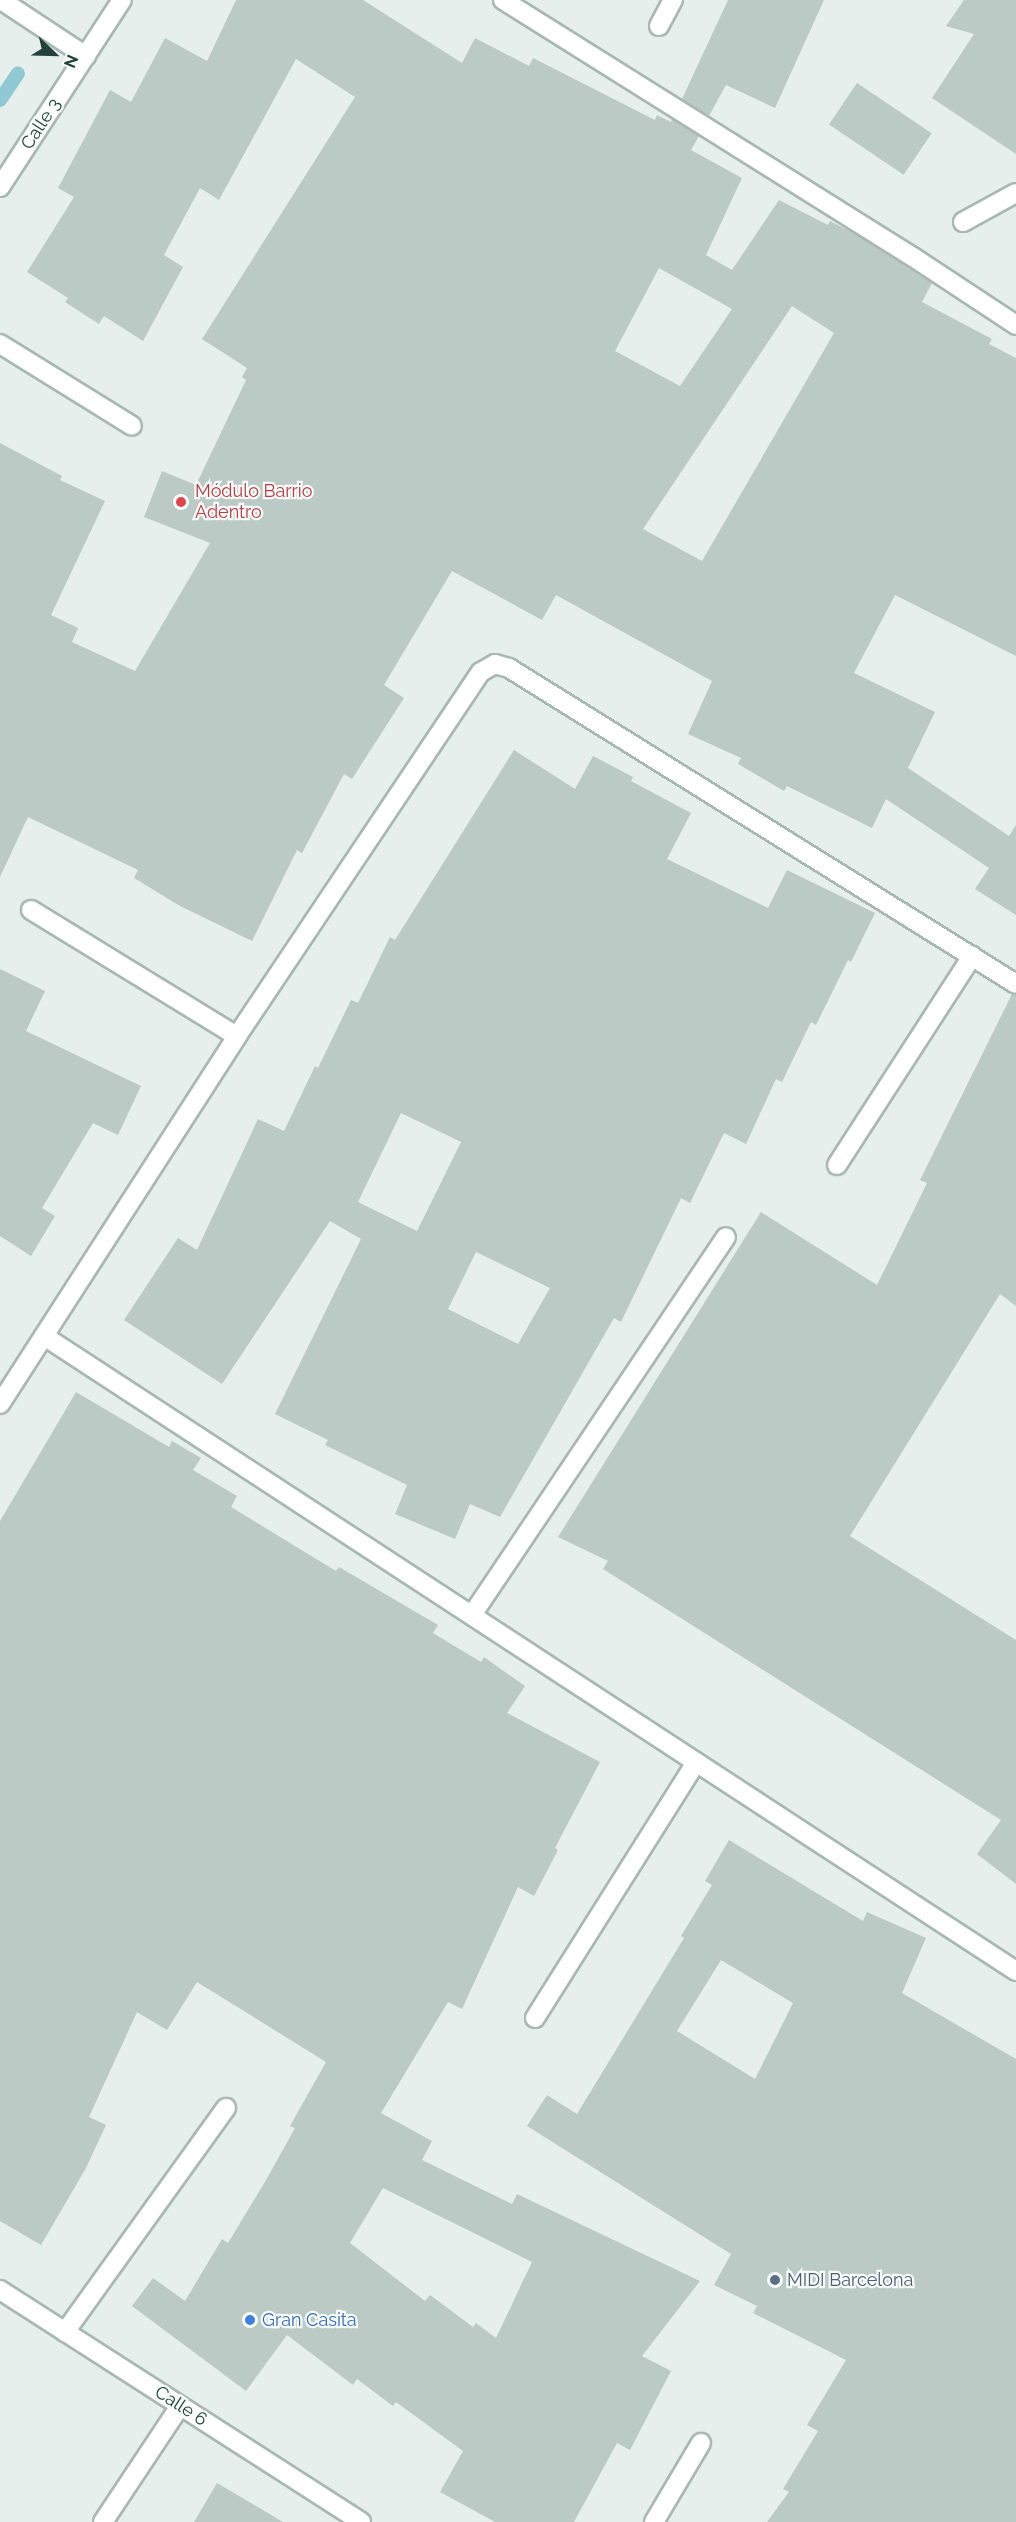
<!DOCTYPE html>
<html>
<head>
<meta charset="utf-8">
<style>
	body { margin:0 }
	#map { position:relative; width:1016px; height:2522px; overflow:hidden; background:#e6efeb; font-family:Raleway,sans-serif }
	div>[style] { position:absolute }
	.stream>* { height:14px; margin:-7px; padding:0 7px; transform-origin:7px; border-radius:7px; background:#8ec9d4 }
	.building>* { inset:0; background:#bbcac4; transform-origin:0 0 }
	.roads { filter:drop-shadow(2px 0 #a8b8b2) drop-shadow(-2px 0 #a8b8b2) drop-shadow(0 2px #a8b8b2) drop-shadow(0 -2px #a8b8b2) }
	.service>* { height:18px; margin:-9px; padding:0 9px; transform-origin:9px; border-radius:9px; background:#fff }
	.minor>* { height:18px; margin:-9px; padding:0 9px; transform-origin:9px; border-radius:9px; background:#fff }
	.dots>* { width:16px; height:16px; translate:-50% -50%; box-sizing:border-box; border:3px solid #f7fbf9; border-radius:50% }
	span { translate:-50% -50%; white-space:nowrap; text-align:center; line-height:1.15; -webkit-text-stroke:4.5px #f7fbf9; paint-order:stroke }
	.street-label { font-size:18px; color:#24423a }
	.health-label { font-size:18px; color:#be3a42 }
	.left { translate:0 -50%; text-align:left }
	.service-label { font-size:18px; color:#4e5e75 }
	.shop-label { font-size:18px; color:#366cbe }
	.north { position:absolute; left:24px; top:24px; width:60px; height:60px; -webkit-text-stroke:4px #f7fbf9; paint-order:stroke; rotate:113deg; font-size:16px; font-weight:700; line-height:24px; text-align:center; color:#24423a }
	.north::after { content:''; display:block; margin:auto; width:21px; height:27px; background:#24423a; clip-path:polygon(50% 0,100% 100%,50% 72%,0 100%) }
</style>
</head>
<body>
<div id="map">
	<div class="stream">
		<i style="left:0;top:100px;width:32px;rotate:-56deg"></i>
	</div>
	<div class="building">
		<i style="clip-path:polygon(evenodd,236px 0,363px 0,462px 63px,475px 38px,529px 66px,533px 58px,655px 120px,657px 115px,671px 122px,672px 119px,699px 136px,691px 150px,742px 178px,706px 255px,732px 270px,779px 200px,828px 225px,830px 221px,857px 235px,932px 283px,922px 302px,992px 339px,989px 344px,1016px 358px,1016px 656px,895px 595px,854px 673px,935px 712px,908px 768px,1009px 836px,1016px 825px,1016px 915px,975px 889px,989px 868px,886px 799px,872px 828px,787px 786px,784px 791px,738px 764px,741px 758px,688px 734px,712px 681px,556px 595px,542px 620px,452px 571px,384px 685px,404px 698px,352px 779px,344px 774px,302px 853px,297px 850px,252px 941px,180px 906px,134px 878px,138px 870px,28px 817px,0 877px,0 443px,62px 476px,60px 480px,105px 501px,51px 615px,78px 628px,72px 642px,135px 671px,210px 543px,144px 517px,162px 471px,196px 485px,246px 380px,242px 377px,247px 368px,202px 339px,355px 97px,296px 59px,219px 200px,200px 188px,164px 255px,183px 267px,143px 341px,104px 316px,99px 324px,65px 302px,68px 298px,27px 272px,74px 197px,58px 188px,110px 90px,131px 102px,165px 38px,207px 61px,236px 0,659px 268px,732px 309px,680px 386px,615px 351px,659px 268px,236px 0,792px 306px,834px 333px,702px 561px,643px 529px,792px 306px)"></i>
		<i style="clip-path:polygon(728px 0,824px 0,775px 108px,726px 85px,709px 116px,682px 99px)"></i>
		<i style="clip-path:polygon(964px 0,1016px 0,1016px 154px,932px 98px,974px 34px,946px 26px)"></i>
		<i style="left:857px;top:83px;width:90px;height:50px;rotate:34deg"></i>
		<i style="clip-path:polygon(evenodd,514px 750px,575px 789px,593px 756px,633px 777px,631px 781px,691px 813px,667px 859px,768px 908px,787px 870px,875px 913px,851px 962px,848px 960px,816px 1025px,811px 1022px,782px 1082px,776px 1079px,746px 1144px,724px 1133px,690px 1203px,681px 1198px,621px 1322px,614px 1318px,500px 1517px,470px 1504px,455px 1539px,395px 1514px,407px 1485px,325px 1445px,328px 1440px,275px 1414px,361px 1239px,330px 1221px,222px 1384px,124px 1320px,178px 1238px,197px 1250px,258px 1119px,284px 1131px,315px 1066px,318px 1068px,351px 1000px,358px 1003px,390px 937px,395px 940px,514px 750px,401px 1113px,461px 1142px,417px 1231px,358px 1202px,401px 1113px,514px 750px,476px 1252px,550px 1288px,518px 1344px,448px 1309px,476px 1252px)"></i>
		<i style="clip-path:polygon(0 969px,45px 991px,26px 1031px,141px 1086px,118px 1135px,93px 1123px,42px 1208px,55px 1216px,31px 1256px,0 1236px)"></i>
		<i style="clip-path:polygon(1012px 994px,1016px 995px,1016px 1306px,1000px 1294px,850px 1536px,1016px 1640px,1016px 1884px,977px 1854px,1001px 1820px,603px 1569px,608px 1561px,558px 1537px,761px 1212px,877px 1285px,927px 1183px,920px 1180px)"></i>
		<i style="clip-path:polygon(evenodd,76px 1392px,169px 1447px,172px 1441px,201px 1458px,193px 1470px,237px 1496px,231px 1507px,336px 1571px,339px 1567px,438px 1625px,433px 1633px,481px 1662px,484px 1657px,525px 1686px,507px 1713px,600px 1762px,555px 1848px,558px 1850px,534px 1896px,518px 1887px,462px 2009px,448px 2002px,381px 2113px,432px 2141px,422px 2160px,512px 2204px,517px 2194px,700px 2281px,642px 2356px,671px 2371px,630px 2450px,617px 2443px,574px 2522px,495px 2522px,440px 2492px,463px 2451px,396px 2402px,393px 2406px,357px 2379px,353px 2385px,287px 2335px,246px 2391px,132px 2306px,153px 2278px,185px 2301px,222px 2239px,228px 2243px,266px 2180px,295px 2128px,290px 2126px,326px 2062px,197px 1982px,167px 2030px,137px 2012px,89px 2117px,106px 2125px,86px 2168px,41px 2245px,0 2221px,0 1521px,76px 1392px,383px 2188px,532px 2262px,496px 2338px,476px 2323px,473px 2327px,430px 2295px,425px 2301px,350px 2243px,383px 2188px)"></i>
		<i style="clip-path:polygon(evenodd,729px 1840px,863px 1921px,867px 1912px,926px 1938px,902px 1993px,1016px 2059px,1016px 2522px,767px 2522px,789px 2492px,783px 2489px,818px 2431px,807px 2425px,846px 2360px,753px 2313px,757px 2306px,714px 2285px,731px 2254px,527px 2126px,547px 2095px,577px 2114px,684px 1938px,681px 1936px,712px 1885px,705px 1881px,729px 1840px,721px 1960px,793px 2003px,755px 2079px,677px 2031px,721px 1960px)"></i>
		<i style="clip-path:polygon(217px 2483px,283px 2522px,194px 2522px)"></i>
	</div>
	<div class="roads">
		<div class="service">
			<i style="left:0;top:344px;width:155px;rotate:31.8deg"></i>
			<i style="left:31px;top:910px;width:241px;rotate:31.5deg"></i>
			<i style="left:837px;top:1165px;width:249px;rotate:-57.1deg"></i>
			<i style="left:535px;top:2018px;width:302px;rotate:-57.8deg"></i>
			<i style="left:65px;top:2332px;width:276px;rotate:-54.3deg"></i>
			<i style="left:654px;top:2522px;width:92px;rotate:-59.3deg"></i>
		</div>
		<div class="minor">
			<i style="left:1px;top:0;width:102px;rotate:33.4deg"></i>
			<i style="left:503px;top:0;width:484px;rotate:32.1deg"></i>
			<i style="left:913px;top:257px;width:123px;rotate:33.4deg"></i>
			<i style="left:659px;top:26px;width:30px;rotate:-62deg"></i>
			<i style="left:0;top:187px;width:223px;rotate:-56.9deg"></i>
			<i style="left:963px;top:222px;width:60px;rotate:-28.7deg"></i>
			<i style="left:44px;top:1336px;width:1161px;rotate:33.16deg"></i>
			<i style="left:0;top:1404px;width:438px;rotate:-57.2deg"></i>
			<i style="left:237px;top:1036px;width:438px;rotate:-56.2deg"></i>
			<i style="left:481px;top:672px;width:16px;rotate:-30deg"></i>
			<i style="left:495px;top:664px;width:15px;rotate:16deg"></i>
			<i style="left:509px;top:668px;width:597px;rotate:31.93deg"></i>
			<i style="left:472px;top:1615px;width:455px;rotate:-56.1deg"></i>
			<i style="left:0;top:2290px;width:429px;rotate:32.7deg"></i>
			<i style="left:103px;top:2522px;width:139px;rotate:-56.4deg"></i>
		</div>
	</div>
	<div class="dots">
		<i style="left:181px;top:502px;background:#e0444e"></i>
		<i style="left:775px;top:2280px;background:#5c6f8a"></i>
		<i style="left:250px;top:2320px;background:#3f7fe0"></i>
	</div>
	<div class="street-label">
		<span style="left:41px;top:124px;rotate:-57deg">Calle 3</span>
		<span style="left:181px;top:2406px;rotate:33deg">Calle 6</span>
	</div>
	<div class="health-label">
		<span class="left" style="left:195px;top:502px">Módulo Barrio<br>Adentro</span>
	</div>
	<div class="service-label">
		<span class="left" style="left:787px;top:2280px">MIDI Barcelona</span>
	</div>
	<div class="shop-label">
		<span class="left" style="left:262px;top:2320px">Gran Casita</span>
	</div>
	<div class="north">N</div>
</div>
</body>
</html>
